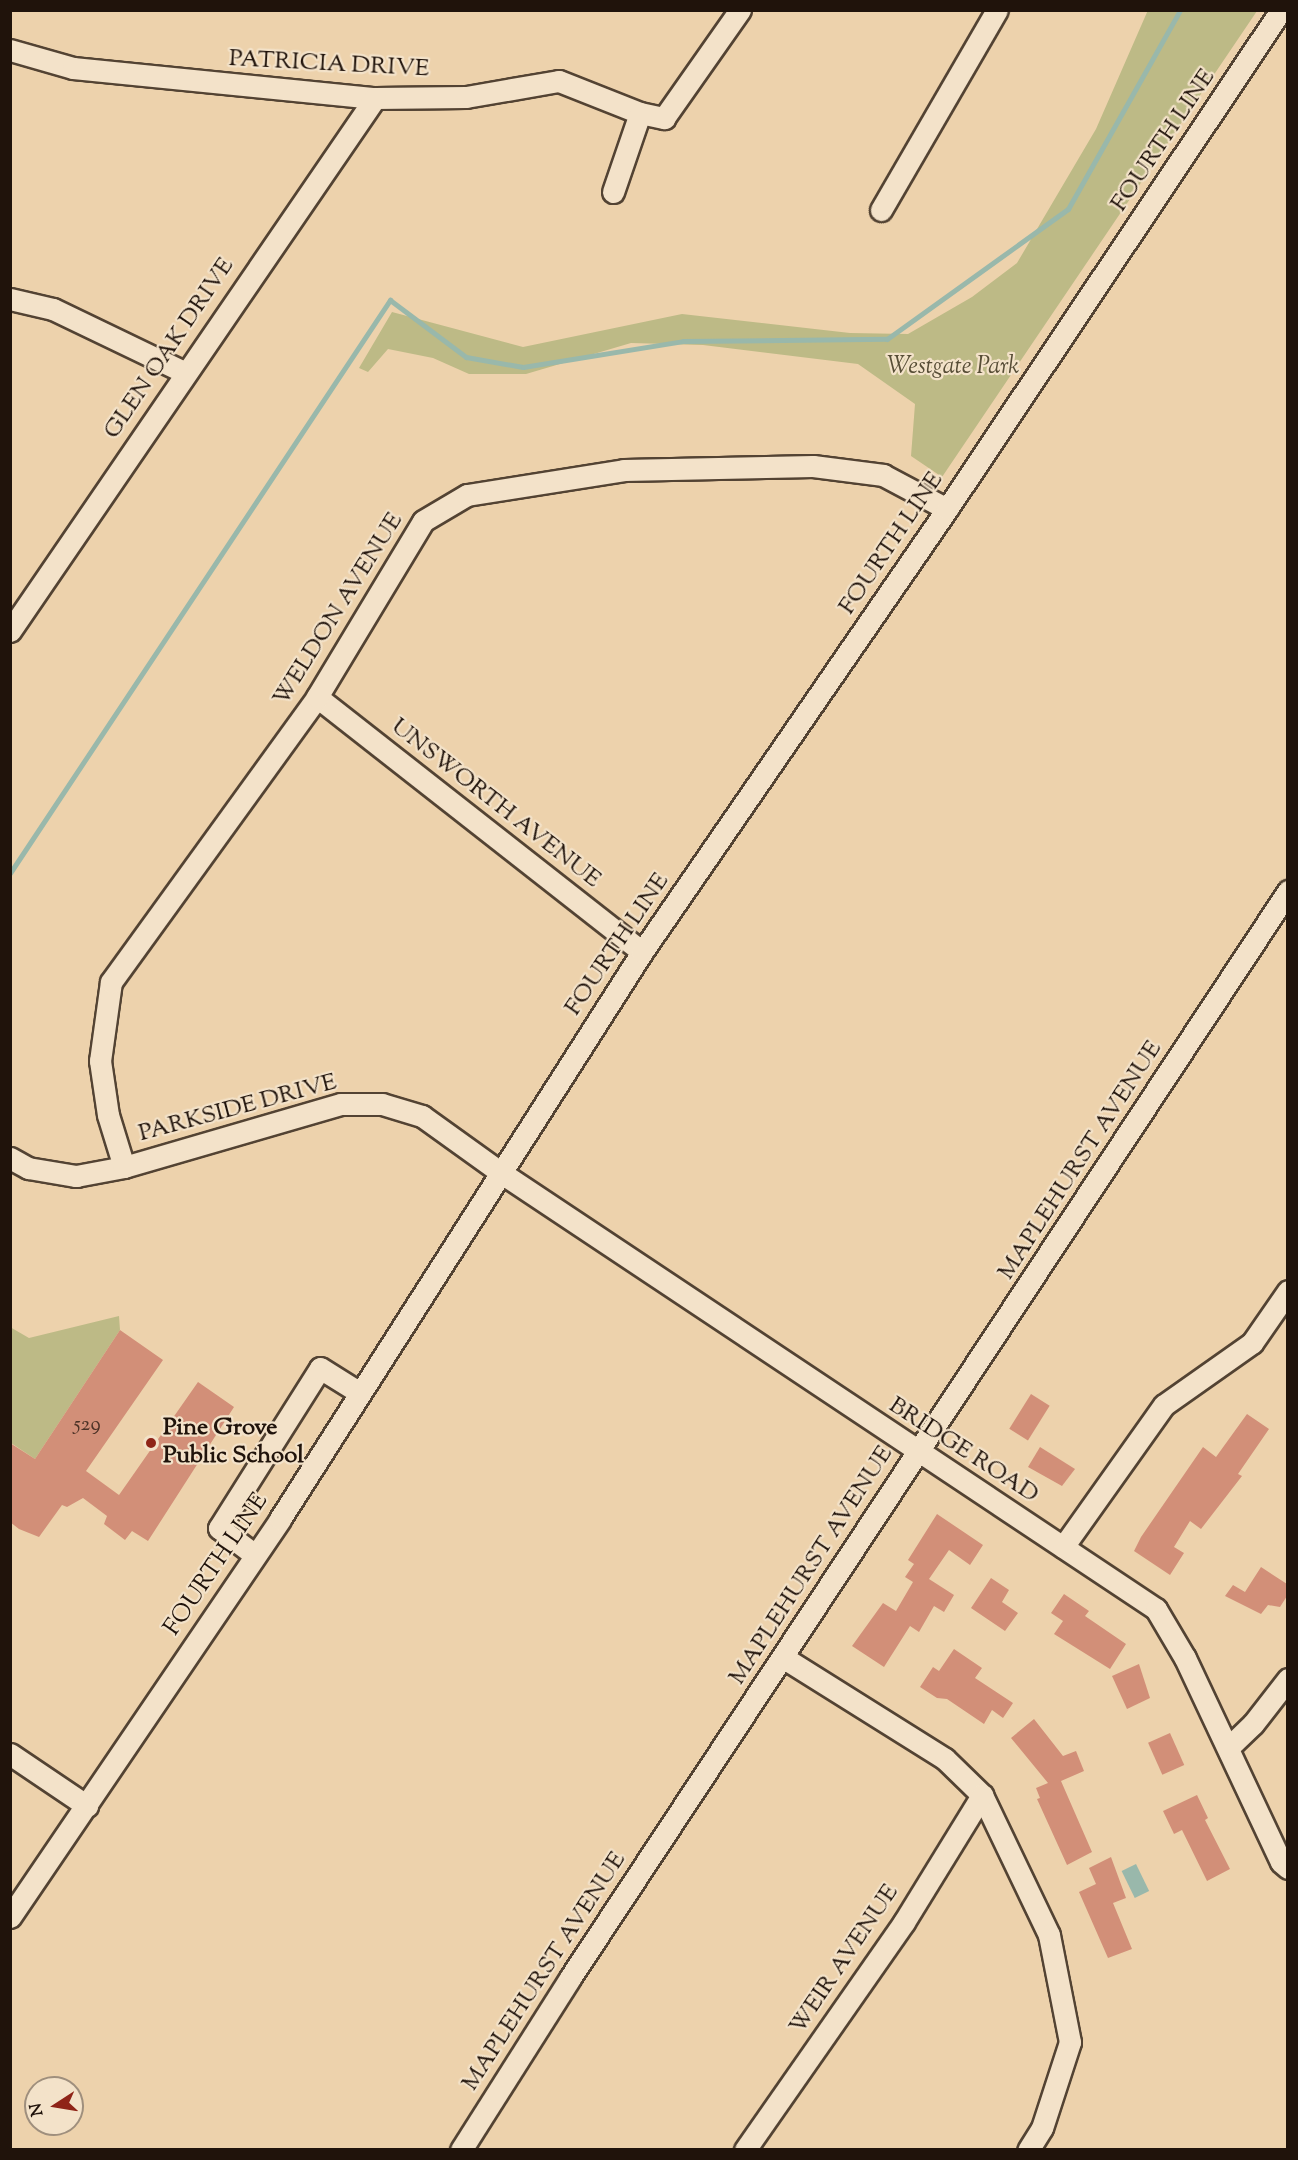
<!DOCTYPE html>
<html>
<head>
<meta charset="utf-8">
<style>
	body { margin:0 }
	#map { position:relative; width:1298px; height:2160px; overflow:hidden; background:#edd2ac; font-family:"Sorts Mill Goudy",serif }
	div>[style] { position:absolute }
	.green>* { inset:0; background:#bdba86 }
	.water>* { inset:0; background:#99b8ab; transform-origin:0 0 }
	.stream>* { height:5px; margin:-2.5px; padding:0 2.5px; transform-origin:2.5px; border-radius:2.5px; background:#99b8ab }
	.building>* { inset:0; background:#d28f78; transform-origin:0 0 }
	.roads { filter:drop-shadow(2px 0 #534333) drop-shadow(-2px 0 #534333) drop-shadow(0 2px #534333) drop-shadow(0 -2px #534333) }
	.minor>* { height:21px; margin:-10.5px; padding:0 10.5px; transform-origin:10.5px; border-radius:10.5px; background:#f3e2c9 }
	.dots>* { width:16px; height:16px; translate:-50% -50%; box-sizing:border-box; border:3px solid #f3e2c9; border-radius:50% }
	span { translate:-50% -50%; white-space:nowrap; text-align:center; line-height:1.15; -webkit-text-stroke:4.5px #f3e2c9; paint-order:stroke }
	.number-label { font-size:21px; color:#4c3226 }
	.number-label span { -webkit-text-stroke-width:0 }
	.street-label { font-size:24px; color:#20130b }
	.park-label { font-size:24px; color:#574d36; font-style:italic }
	.poi-label { font-size:24px; color:#20130b; font-weight:700 }
	.left { translate:0 -50%; text-align:left }
	.frame { position:absolute; inset:0; border:12px solid #20130b; pointer-events:none }
	.north { position:absolute; left:24px; top:2076px; width:60px; height:60px; box-sizing:border-box; background:#f3e2c9; border:2px solid #9f8f7d; border-radius:50%; rotate:258deg; font-size:16px; font-weight:700; line-height:24px; text-align:center; color:#20130b }
	.north::after { content:''; display:block; margin:auto; width:21px; height:27px; background:#8f2418; clip-path:polygon(50% 0,100% 100%,50% 72%,0 100%) }
</style>
</head>
<body>
<div id="map">
	<div class="green">
		<i style="clip-path:polygon(1148px 10px,1257px 11px,942px 477px,911px 456px,915px 404px,858px 364px,703px 345px,631px 343px,526px 374px,469px 374px,433px 358px,388px 349px,368px 372px,359px 368px,392px 312px,523px 347px,682px 314px,850px 333px,908px 334px,972px 297px,1017px 263px,1096px 129px)"></i>
		<i style="clip-path:polygon(119px 1316px,120px 1330px,35px 1459px,11px 1443px,10px 1327px,29px 1338px)"></i>
	</div>
	<div class="water">
		<i style="left:1136px;top:1864px;width:30px;height:16px;rotate:64deg"></i>
	</div>
	<div class="stream">
		<i style="left:10px;top:873px;width:688px;rotate:-56.45deg"></i>
		<i style="left:390px;top:300px;width:95px;rotate:36.9deg"></i>
		<i style="left:466px;top:357px;width:58px;rotate:10deg"></i>
		<i style="left:523px;top:367px;width:162px;rotate:-9.2deg"></i>
		<i style="left:683px;top:341px;width:204px;rotate:-0.6deg"></i>
		<i style="left:887px;top:339px;width:223px;rotate:-35.7deg"></i>
		<i style="left:1068px;top:209px;width:228px;rotate:-60.6deg"></i>
	</div>
	<div class="building">
		<i style="clip-path:polygon(120px 1330px,163px 1360px,86px 1471px,119px 1495px,198px 1382px,234px 1407px,148px 1541px,132px 1531px,125px 1540px,104px 1524px,107px 1516px,83px 1498px,67px 1507px,62px 1505px,39px 1537px,19px 1529px,10px 1522px,10px 1443px,35px 1459px)"></i>
		<i style="left:1031px;top:1394px;width:22px;height:41px;rotate:32deg"></i>
		<i style="clip-path:polygon(1247px 1414px,1269px 1429px,1238px 1474px,1242px 1476px,1201px 1529px,1190px 1521px,1174px 1547px,1184px 1553px,1170px 1575px,1134px 1551px,1141px 1537px,1203px 1447px,1216px 1457px)"></i>
		<i style="clip-path:polygon(1040px 1447px,1075px 1469px,1062px 1486px,1028px 1467px)"></i>
		<i style="clip-path:polygon(937px 1514px,983px 1545px,970px 1565px,949px 1550px,929px 1579px,954px 1595px,944px 1612px,934px 1606px,919px 1632px,910px 1626px,884px 1667px,852px 1646px,883px 1603px,896px 1611px,913px 1582px,905px 1577px,914px 1564px,908px 1560px)"></i>
		<i style="clip-path:polygon(1261px 1567px,1287px 1584px,1287px 1596px,1280px 1607px,1268px 1605px,1261px 1614px,1225px 1596px,1233px 1585px,1245px 1592px)"></i>
		<i style="clip-path:polygon(991px 1578px,1009px 1590px,1002px 1602px,1018px 1613px,1005px 1631px,971px 1608px)"></i>
		<i style="clip-path:polygon(1064px 1594px,1089px 1611px,1085px 1616px,1126px 1644px,1110px 1669px,1054px 1634px,1063px 1621px,1051px 1613px)"></i>
		<i style="clip-path:polygon(954px 1649px,982px 1668px,975px 1678px,1013px 1703px,1003px 1718px,992px 1710px,984px 1724px,947px 1699px,937px 1698px,920px 1687px,933px 1667px,939px 1671px)"></i>
		<i style="clip-path:polygon(1139px 1664px,1150px 1698px,1127px 1709px,1112px 1676px)"></i>
		<i style="clip-path:polygon(1034px 1719px,1063px 1756px,1076px 1751px,1084px 1771px,1061px 1781px,1092px 1852px,1067px 1865px,1037px 1799px,1040px 1798px,1036px 1788px,1048px 1783px,1011px 1738px)"></i>
		<i style="left:1170px;top:1733px;width:35px;height:24px;rotate:66deg"></i>
		<i style="clip-path:polygon(1197px 1795px,1208px 1818px,1205px 1820px,1230px 1869px,1207px 1881px,1182px 1830px,1174px 1834px,1163px 1811px)"></i>
		<i style="clip-path:polygon(1111px 1857px,1126px 1898px,1113px 1903px,1132px 1949px,1108px 1958px,1079px 1892px,1096px 1884px,1089px 1868px)"></i>
	</div>
	<div class="roads">
		<div class="minor">
			<i style="left:10px;top:50px;width:66px;rotate:15.9deg"></i>
			<i style="left:73px;top:68px;width:303px;rotate:5.7deg"></i>
			<i style="left:375px;top:98px;width:91px;rotate:-0.6deg"></i>
			<i style="left:466px;top:97px;width:94px;rotate:-9.8deg"></i>
			<i style="left:559px;top:81px;width:87px;rotate:21.6deg"></i>
			<i style="left:640px;top:113px;width:25px;rotate:12deg"></i>
			<i style="left:664px;top:118px;width:132px;rotate:-54.9deg"></i>
			<i style="left:613px;top:192px;width:83px;rotate:-71.1deg"></i>
			<i style="left:881px;top:210px;width:231px;rotate:-59.9deg"></i>
			<i style="left:10px;top:299px;width:44px;rotate:13.1deg"></i>
			<i style="left:53px;top:309px;width:145px;rotate:25.7deg"></i>
			<i style="left:10px;top:631px;width:646px;rotate:-55.6deg"></i>
			<i style="left:317px;top:697px;width:413px;rotate:38.1deg"></i>
			<i style="left:10px;top:1158px;width:21px;rotate:29deg"></i>
			<i style="left:28px;top:1168px;width:49px;rotate:9.5deg"></i>
			<i style="left:76px;top:1176px;width:49px;rotate:-10.6deg"></i>
			<i style="left:124px;top:1167px;width:226px;rotate:-16.2deg"></i>
			<i style="left:341px;top:1104px;width:41px"></i>
			<i style="left:382px;top:1104px;width:42px;rotate:16.7deg"></i>
			<i style="left:422px;top:1116px;width:96px;rotate:35.7deg"></i>
			<i style="left:500px;top:1172px;width:788px;rotate:33.67deg"></i>
			<i style="left:1156px;top:1609px;width:57px;rotate:59.4deg"></i>
			<i style="left:1185px;top:1658px;width:225px;rotate:64.8deg"></i>
			<i style="left:1281px;top:1862px;width:9px;rotate:41deg"></i>
			<i style="left:124px;top:1167px;width:54px;rotate:-107.1deg"></i>
			<i style="left:108px;top:1115px;width:55px;rotate:-98.4deg"></i>
			<i style="left:100px;top:1061px;width:80px;rotate:-82.1deg"></i>
			<i style="left:111px;top:982px;width:352px;rotate:-54.1deg"></i>
			<i style="left:317px;top:697px;width:205px;rotate:-58.9deg"></i>
			<i style="left:423px;top:521px;width:51px;rotate:-30.6deg"></i>
			<i style="left:467px;top:495px;width:159px;rotate:-9deg"></i>
			<i style="left:624px;top:470px;width:189px;rotate:-1.2deg"></i>
			<i style="left:813px;top:466px;width:71px;rotate:7.3deg"></i>
			<i style="left:883px;top:475px;width:72px;rotate:28deg"></i>
			<i style="left:1063px;top:1547px;width:174px;rotate:-54.6deg"></i>
			<i style="left:1164px;top:1405px;width:108px;rotate:-35.2deg"></i>
			<i style="left:1252px;top:1343px;width:63px;rotate:-55.3deg"></i>
			<i style="left:255px;top:1555px;width:45px;rotate:-143.1deg"></i>
			<i style="left:219px;top:1528px;width:189px;rotate:-57.7deg"></i>
			<i style="left:320px;top:1368px;width:47px;rotate:32deg"></i>
			<i style="left:784px;top:1658px;width:190px;rotate:32.1deg"></i>
			<i style="left:945px;top:1759px;width:52px;rotate:44.2deg"></i>
			<i style="left:982px;top:1795px;width:155px;rotate:64.4deg"></i>
			<i style="left:1049px;top:1935px;width:109px;rotate:78.9deg"></i>
			<i style="left:1070px;top:2042px;width:90px;rotate:108deg"></i>
			<i style="left:1042px;top:2128px;width:26px;rotate:122deg"></i>
			<i style="left:1229px;top:1747px;width:33px;rotate:-44deg"></i>
			<i style="left:1253px;top:1724px;width:57px;rotate:-52.1deg"></i>
			<i style="left:10px;top:1754px;width:93px;rotate:34deg"></i>
			<i style="left:10px;top:1917px;width:481px;rotate:-55.8deg"></i>
			<i style="left:280px;top:1519px;width:673px;rotate:-57.44deg"></i>
			<i style="left:642px;top:952px;width:538px;rotate:-55.45deg"></i>
			<i style="left:947px;top:509px;width:600px;rotate:-56.2deg"></i>
			<i style="left:461px;top:2150px;width:204px;rotate:-57.6deg"></i>
			<i style="left:570px;top:1978px;width:1303px;rotate:-56.55deg"></i>
			<i style="left:745px;top:2150px;width:278px;rotate:-55.1deg"></i>
			<i style="left:904px;top:1922px;width:149px;rotate:-58.4deg"></i>
		</div>
	</div>
	<div class="dots">
		<i style="left:151px;top:1443px;background:#8f2418"></i>
	</div>
	<div class="number-label">
		<span style="left:87px;top:1425px">529</span>
	</div>
	<div class="street-label">
		<span style="left:329px;top:65px;rotate:3deg">PATRICIA DRIVE</span>
		<span style="left:1164px;top:141px;rotate:-56deg">FOURTH LINE</span>
		<span style="left:170px;top:349px;rotate:-56deg">GLEN OAK DRIVE</span>
		<span style="left:892px;top:544px;rotate:-56deg">FOURTH LINE</span>
		<span style="left:339px;top:610px;rotate:-58deg">WELDON AVENUE</span>
		<span style="left:495px;top:804px;rotate:38deg">UNSWORTH AVENUE</span>
		<span style="left:618px;top:945px;rotate:-56deg">FOURTH LINE</span>
		<span style="left:238px;top:1109px;rotate:-15deg">PARKSIDE DRIVE</span>
		<span style="left:1081px;top:1161px;rotate:-57deg">MAPLEHURST AVENUE</span>
		<span style="left:963px;top:1451px;rotate:33deg">BRIDGE ROAD</span>
		<span style="left:217px;top:1565px;rotate:-56deg">FOURTH LINE</span>
		<span style="left:812px;top:1566px;rotate:-57deg">MAPLEHURST AVENUE</span>
		<span style="left:845px;top:1960px;rotate:-56deg">WEIR AVENUE</span>
		<span style="left:545px;top:1972px;rotate:-57deg">MAPLEHURST AVENUE</span>
	</div>
	<div class="park-label">
		<span style="left:953px;top:368px">Westgate Park</span>
	</div>
	<div class="poi-label">
		<span class="left" style="left:163px;top:1443px">Pine Grove<br>Public School</span>
	</div>
	<div class="frame"></div>
	<div class="north">N</div>
</div>
</body>
</html>
